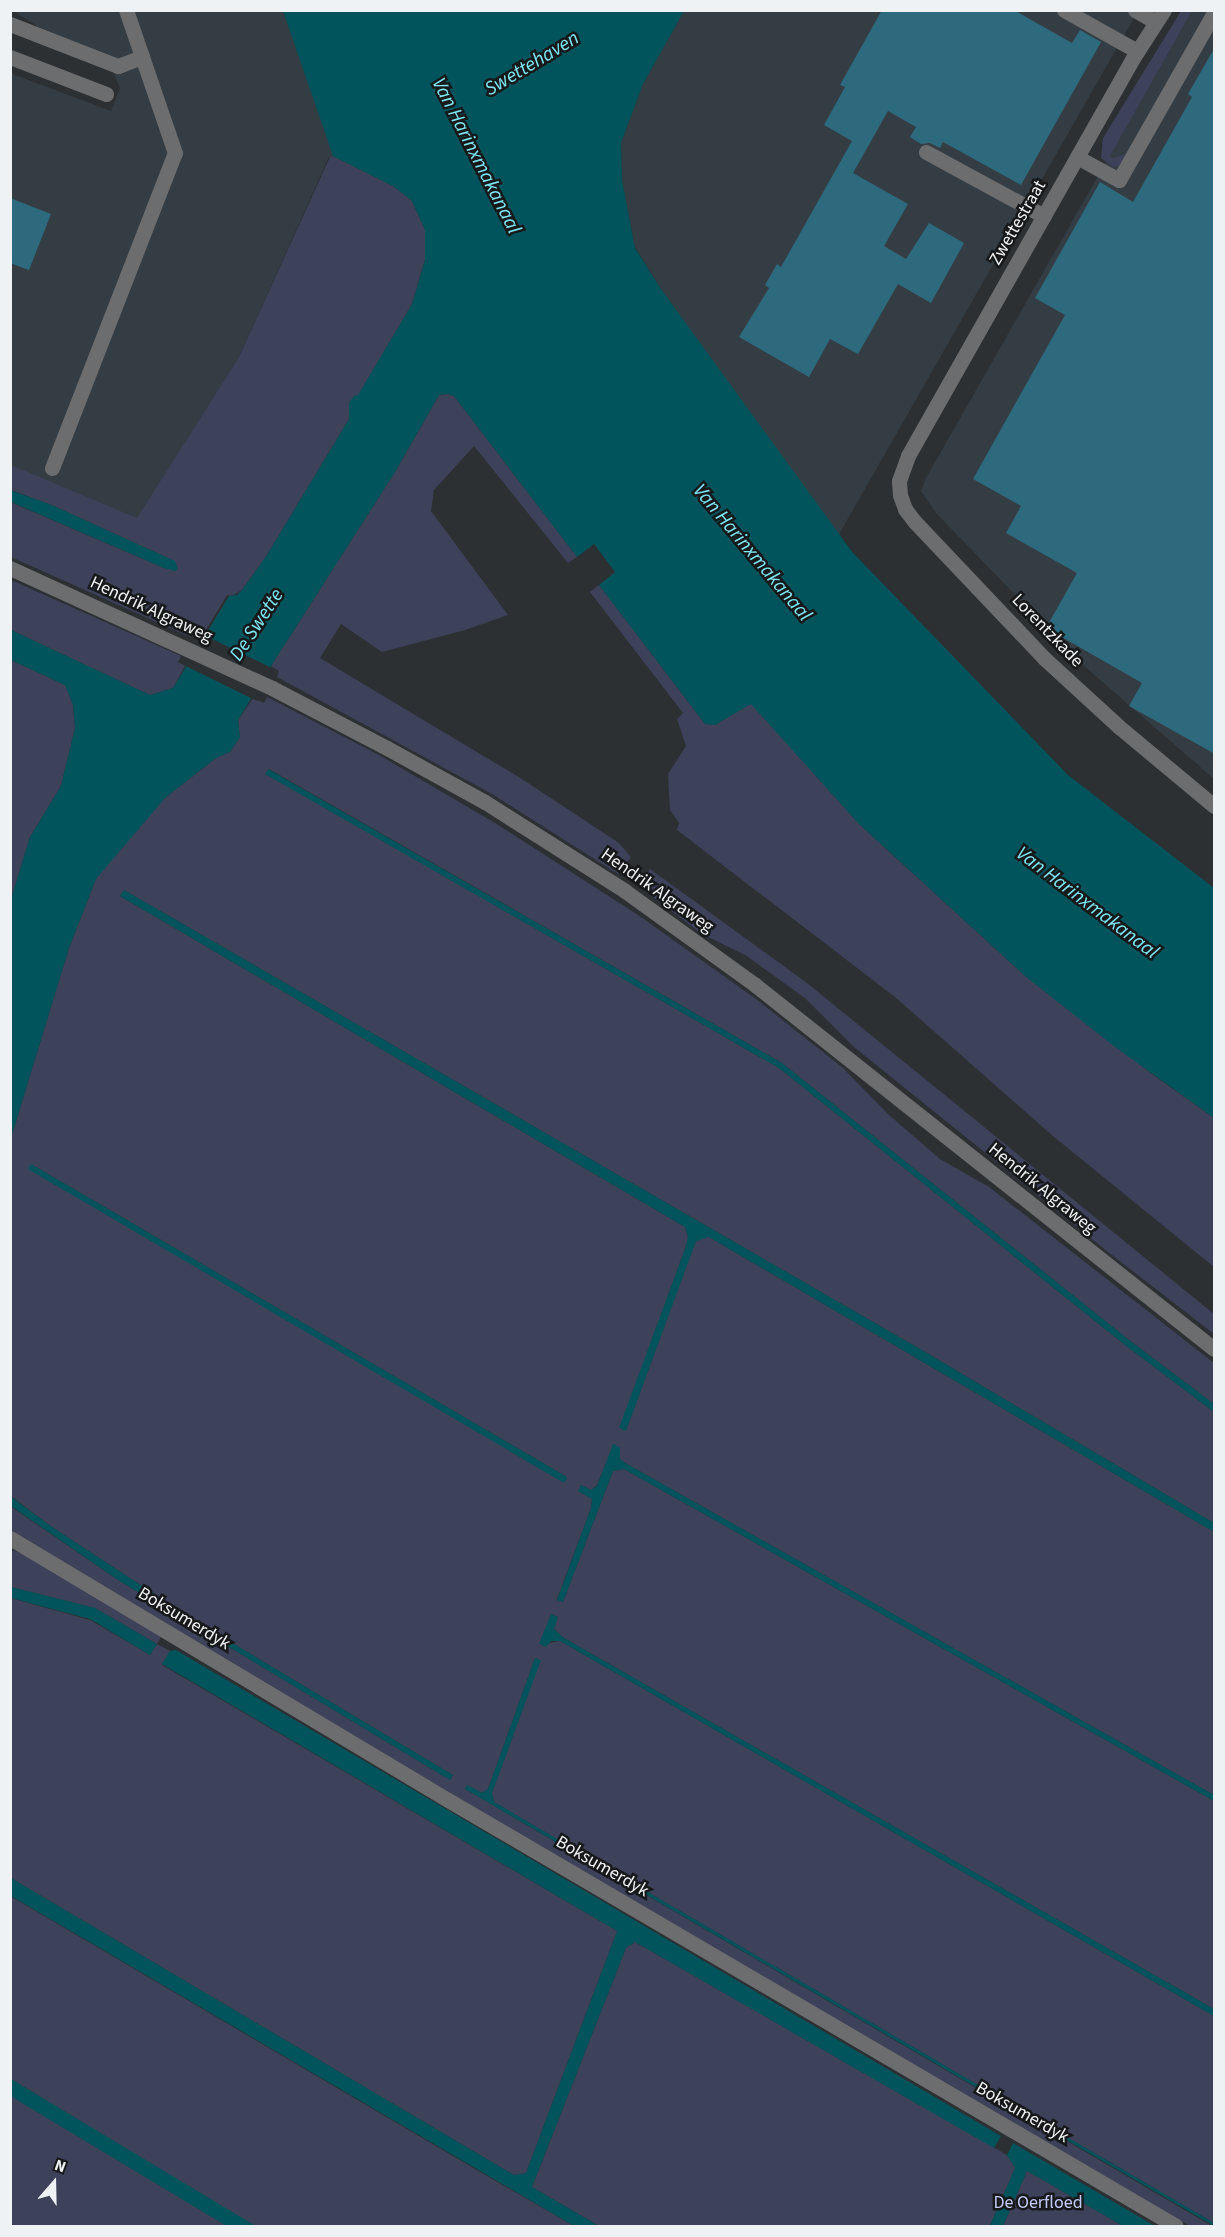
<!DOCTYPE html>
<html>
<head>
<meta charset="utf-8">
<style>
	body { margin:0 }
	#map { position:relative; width:1225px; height:2237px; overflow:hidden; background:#2c3033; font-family:"Source Sans 3",sans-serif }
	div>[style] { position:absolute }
	.built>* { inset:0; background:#343d44 }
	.green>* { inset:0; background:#3d415a }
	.water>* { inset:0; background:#01545b; transform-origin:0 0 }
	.pier>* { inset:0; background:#2c3033; transform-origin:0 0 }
	.building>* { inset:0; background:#2e6a7e }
	.minor>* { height:15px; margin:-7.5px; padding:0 7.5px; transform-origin:7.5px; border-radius:7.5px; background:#6c6d6f }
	span { translate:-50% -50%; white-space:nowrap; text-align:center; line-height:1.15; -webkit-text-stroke:5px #161819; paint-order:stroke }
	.street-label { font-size:18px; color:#eff2f4 }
	.park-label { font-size:18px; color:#c4cbf6 }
	.water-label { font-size:20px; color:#7de7f2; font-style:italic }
	.frame { position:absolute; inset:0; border:12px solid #eff2f4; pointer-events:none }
	.north { position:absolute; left:24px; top:2153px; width:60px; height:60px; -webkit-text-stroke:4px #161819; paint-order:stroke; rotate:20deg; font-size:16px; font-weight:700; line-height:24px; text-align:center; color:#eff2f4 }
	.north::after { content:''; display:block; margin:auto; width:21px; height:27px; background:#eff2f4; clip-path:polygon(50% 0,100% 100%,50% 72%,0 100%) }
</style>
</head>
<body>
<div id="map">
	<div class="built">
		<i style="clip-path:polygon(13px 11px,283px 11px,334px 156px,329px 157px,239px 357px,136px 521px,11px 468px,10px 73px,111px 111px,120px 88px,113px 72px,31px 41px,36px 25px)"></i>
		<i style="clip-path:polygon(684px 11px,1138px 11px,838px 536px,661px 289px,635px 247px,622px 180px,621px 143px,643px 84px)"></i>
		<i style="clip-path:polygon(1192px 11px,1214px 11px,1214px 779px,1083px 665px,936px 513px,921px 491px,926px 478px)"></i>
	</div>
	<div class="green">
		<i style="clip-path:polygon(1181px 11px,1192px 11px,1110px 156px,1113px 158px,1126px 154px,1119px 166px,1113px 167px,1101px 158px,1103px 138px)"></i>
		<i style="clip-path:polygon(333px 156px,393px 186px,412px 201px,425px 230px,425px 259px,412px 304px,358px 396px,354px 397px,349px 403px,349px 419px,267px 555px,242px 590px,232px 596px,227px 595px,203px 635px,193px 630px,190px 637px,11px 557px,10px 502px,164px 568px,166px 557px,54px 506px,11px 490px,11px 465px,137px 518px,239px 357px,330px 157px)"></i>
		<i style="clip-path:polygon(448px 394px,454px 396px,577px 557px,568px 563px,474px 446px,434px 490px,431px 511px,508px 615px,465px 630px,382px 652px,341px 624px,320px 658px,522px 779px,619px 843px,631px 857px,618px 874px,492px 794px,277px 677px,279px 671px,271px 666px,395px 472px,439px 395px)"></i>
		<i style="clip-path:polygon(11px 580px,181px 656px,178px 662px,185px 666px,173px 688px,150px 695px,11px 630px)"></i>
		<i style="clip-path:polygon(599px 585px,705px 724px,715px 725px,751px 703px,859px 824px,1025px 976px,1156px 1077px,1214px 1118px,1214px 1267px,1053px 1136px,895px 997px,677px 830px,679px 823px,670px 810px,668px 774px,686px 746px,677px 719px,683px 713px,590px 592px)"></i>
		<i style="clip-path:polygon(11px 660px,65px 685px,73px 705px,75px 728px,61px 786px,30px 837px,11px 899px)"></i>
		<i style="clip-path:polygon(evenodd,267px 697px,379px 755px,495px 823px,641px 917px,756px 999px,843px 1068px,888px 1114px,940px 1159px,989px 1187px,1214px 1363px,1214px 1404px,1129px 1340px,782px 1063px,269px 769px,266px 774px,779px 1068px,1125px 1345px,1214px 1412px,1214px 1523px,920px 1349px,124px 890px,120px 896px,685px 1227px,688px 1238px,685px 1249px,620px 1428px,626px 1430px,696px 1240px,709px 1237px,1214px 1532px,1214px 1795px,627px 1464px,619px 1459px,619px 1449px,614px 1444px,597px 1485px,591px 1490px,581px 1485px,579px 1491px,592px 1499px,591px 1508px,557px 1599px,563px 1602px,613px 1471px,624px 1469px,1214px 1801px,1214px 2009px,564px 1638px,554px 1629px,558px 1617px,551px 1614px,548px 1643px,560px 1641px,1214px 2016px,1214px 2223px,494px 1802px,492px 1793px,540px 1660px,535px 1658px,488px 1789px,482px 1793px,467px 1786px,465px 1789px,1212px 2226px,1190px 2226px,451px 1794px,11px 1530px,10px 1506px,118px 1580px,450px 1780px,453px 1775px,194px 1620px,52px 1527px,11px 1496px,11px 1138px,69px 948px,96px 879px,109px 860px,165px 798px,216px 758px,230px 752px,240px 737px,238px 720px,253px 698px,264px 703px,267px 697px,31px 1164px,567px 1477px,565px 1482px,31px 1164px)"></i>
		<i style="clip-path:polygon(650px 869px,807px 983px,1214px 1314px,1214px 1334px,1108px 1252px,854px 1047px,806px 999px,747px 956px,702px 934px,645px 891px,646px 876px)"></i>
		<i style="clip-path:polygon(11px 1550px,22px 1553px,161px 1637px,157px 1644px,170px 1651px,162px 1665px,617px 1931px,526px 2173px,514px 2175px,11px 1878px,10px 1598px,90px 1620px,150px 1655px,157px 1644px,95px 1608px,11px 1587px)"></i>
		<i style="clip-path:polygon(10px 1896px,487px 2176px,574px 2226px,254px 2226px,11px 2079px)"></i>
		<i style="clip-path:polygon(635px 1942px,1007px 2155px,1015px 2168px,990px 2226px,599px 2226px,532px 2187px,626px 1948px)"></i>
		<i style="clip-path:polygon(11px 2094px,230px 2226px,11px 2226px)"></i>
		<i style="clip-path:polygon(1027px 2171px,1123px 2226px,1003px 2226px)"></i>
	</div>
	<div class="water">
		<i style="clip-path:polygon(283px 11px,684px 11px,643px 84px,621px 143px,622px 180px,635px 248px,661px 289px,853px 553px,1068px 775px,1214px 888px,1214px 1118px,1115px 1047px,1025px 976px,859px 824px,751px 704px,715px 725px,705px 724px,599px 585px,615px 572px,594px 544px,577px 557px,454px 396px,448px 394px,439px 395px,395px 472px,271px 666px,238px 720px,240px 737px,230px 752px,216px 758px,165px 798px,96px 879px,69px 948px,11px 1138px,11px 899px,30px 837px,61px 786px,75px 728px,73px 705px,65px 685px,11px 660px,11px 630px,150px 695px,173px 688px,229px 596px,237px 595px,242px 590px,267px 555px,349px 419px,349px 403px,354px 396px,358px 395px,412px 304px,425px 260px,425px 230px,412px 201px,393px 186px,333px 156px)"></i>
		<i style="clip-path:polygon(10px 490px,54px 506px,166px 557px,175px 561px,178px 569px,175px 571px,164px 568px,11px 502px)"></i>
		<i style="clip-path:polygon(268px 769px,782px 1063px,1129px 1340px,1214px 1404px,1214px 1412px,1125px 1345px,779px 1068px,265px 774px)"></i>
		<i style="clip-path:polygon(124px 890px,920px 1349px,1214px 1523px,1214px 1532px,709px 1237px,696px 1241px,626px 1431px,619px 1428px,685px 1249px,688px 1237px,685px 1227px,120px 896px)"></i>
		<i style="clip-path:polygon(31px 1164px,567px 1477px,566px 1480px,564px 1483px,28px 1169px)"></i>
		<i style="clip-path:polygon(613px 1444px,620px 1447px,620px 1459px,627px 1464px,1214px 1795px,1214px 1801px,624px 1469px,613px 1471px,563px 1602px,557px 1600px,591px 1508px,592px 1499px,578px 1491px,581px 1485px,591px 1490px,597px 1486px)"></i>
		<i style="clip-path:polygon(10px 1496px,52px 1527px,194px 1620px,453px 1775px,450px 1780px,118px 1580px,11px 1506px)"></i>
		<i style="clip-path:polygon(11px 1587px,95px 1608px,157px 1644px,150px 1655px,90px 1619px,11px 1598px)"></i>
		<i style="clip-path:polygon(551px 1614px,558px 1617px,554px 1629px,564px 1638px,1214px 2009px,1214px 2016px,560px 1641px,551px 1641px,546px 1647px,539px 1644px)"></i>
		<i style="clip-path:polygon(176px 1650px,1001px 2136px,994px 2148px,635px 1942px,626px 1948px,532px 2187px,599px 2226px,574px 2226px,11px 1896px,11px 1878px,514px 2175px,526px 2173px,617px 1931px,162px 1664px,170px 1651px)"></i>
		<i style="clip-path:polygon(535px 1658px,541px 1660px,492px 1793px,494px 1802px,1214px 2223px,1214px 2226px,465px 1789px,467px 1785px,482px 1793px,488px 1789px)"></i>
		<i style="left:11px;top:2079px;width:284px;height:15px;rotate:31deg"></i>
		<i style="clip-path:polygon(1013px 2143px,1155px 2226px,1123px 2226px,1027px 2171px,1003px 2226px,990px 2226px,1015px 2168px,1007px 2155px)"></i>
	</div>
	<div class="pier">
		<i style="left:202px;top:634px;width:79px;height:36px;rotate:26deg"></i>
	</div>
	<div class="building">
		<i style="clip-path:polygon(882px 10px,1014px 10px,1072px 43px,1080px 30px,1101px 42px,1021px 185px,943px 142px,940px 148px,930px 143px,921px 144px,910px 137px,916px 127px,888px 111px,853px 173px,908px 204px,884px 246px,906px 259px,929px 223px,964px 243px,931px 303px,898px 284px,858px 354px,830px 339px,809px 377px,739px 337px,769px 288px,765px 285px,777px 264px,781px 267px,852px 141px,824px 125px,845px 87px,840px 85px)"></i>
		<i style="clip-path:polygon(1215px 47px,1215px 754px,1129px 706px,1142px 683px,1046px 628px,1077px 573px,1006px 533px,1021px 506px,973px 479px,1065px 315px,1035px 298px,1100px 182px,1133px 202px,1192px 97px,1188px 94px)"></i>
		<i style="clip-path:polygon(10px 198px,51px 214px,29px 270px,10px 263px)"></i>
	</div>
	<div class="minor">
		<i style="left:1064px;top:10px;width:84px;rotate:29.3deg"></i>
		<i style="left:1135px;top:10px;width:24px;rotate:30deg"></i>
		<i style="left:1164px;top:10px;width:57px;rotate:122.9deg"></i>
		<i style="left:1133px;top:58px;width:457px;rotate:119.5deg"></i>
		<i style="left:908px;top:456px;width:27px;rotate:110deg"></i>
		<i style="left:899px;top:481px;width:14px;rotate:86deg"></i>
		<i style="left:900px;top:495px;width:15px;rotate:70deg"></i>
		<i style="left:905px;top:509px;width:15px;rotate:53deg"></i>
		<i style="left:914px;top:521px;width:190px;rotate:46.5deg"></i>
		<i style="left:1045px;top:659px;width:99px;rotate:42.5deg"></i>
		<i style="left:1118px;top:726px;width:125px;rotate:39.8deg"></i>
		<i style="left:10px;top:24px;width:116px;rotate:21.3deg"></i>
		<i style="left:118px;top:66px;width:26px;rotate:-21deg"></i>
		<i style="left:10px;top:57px;width:103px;rotate:21.1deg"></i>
		<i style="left:926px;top:152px;width:134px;rotate:28.5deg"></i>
		<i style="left:1077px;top:157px;width:48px;rotate:28.7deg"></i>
		<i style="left:1119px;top:180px;width:192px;rotate:-60.4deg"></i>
		<i style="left:52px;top:468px;width:338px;rotate:-68.7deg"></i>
		<i style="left:175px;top:153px;width:151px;rotate:-108.9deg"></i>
		<i style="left:10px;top:568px;width:288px;rotate:24.6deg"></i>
		<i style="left:272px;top:688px;width:130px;rotate:27.6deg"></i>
		<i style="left:387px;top:748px;width:112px;rotate:28.9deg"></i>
		<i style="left:485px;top:802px;width:166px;rotate:32.4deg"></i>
		<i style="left:625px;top:891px;width:159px;rotate:35.8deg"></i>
		<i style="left:754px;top:984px;width:587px;rotate:38.43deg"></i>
		<i style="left:10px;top:1538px;width:510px;rotate:30.89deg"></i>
		<i style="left:448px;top:1800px;width:843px;rotate:30.33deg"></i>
	</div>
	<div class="street-label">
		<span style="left:1018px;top:223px;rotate:-60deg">Zwettestraat</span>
		<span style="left:151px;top:610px;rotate:25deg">Hendrik Algraweg</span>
		<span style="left:1047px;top:631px;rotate:46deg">Lorentzkade</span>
		<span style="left:657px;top:891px;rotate:35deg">Hendrik Algraweg</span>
		<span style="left:1042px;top:1189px;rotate:39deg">Hendrik Algraweg</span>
		<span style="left:184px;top:1619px;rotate:31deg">Boksumerdyk</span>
		<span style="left:602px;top:1867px;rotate:30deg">Boksumerdyk</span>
		<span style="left:1022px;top:2113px;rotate:30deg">Boksumerdyk</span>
	</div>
	<div class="park-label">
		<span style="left:1038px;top:2203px">De Oerfloed</span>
	</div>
	<div class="water-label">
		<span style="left:532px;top:64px;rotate:-31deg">Swettehaven</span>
		<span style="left:476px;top:156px;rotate:63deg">Van Harinxmakanaal</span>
		<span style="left:752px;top:553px;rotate:50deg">Van Harinxmakanaal</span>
		<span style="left:257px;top:625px;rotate:-57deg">De Swette</span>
		<span style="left:1087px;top:903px;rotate:37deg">Van Harinxmakanaal</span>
	</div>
	<div class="frame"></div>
	<div class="north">N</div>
</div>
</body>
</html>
